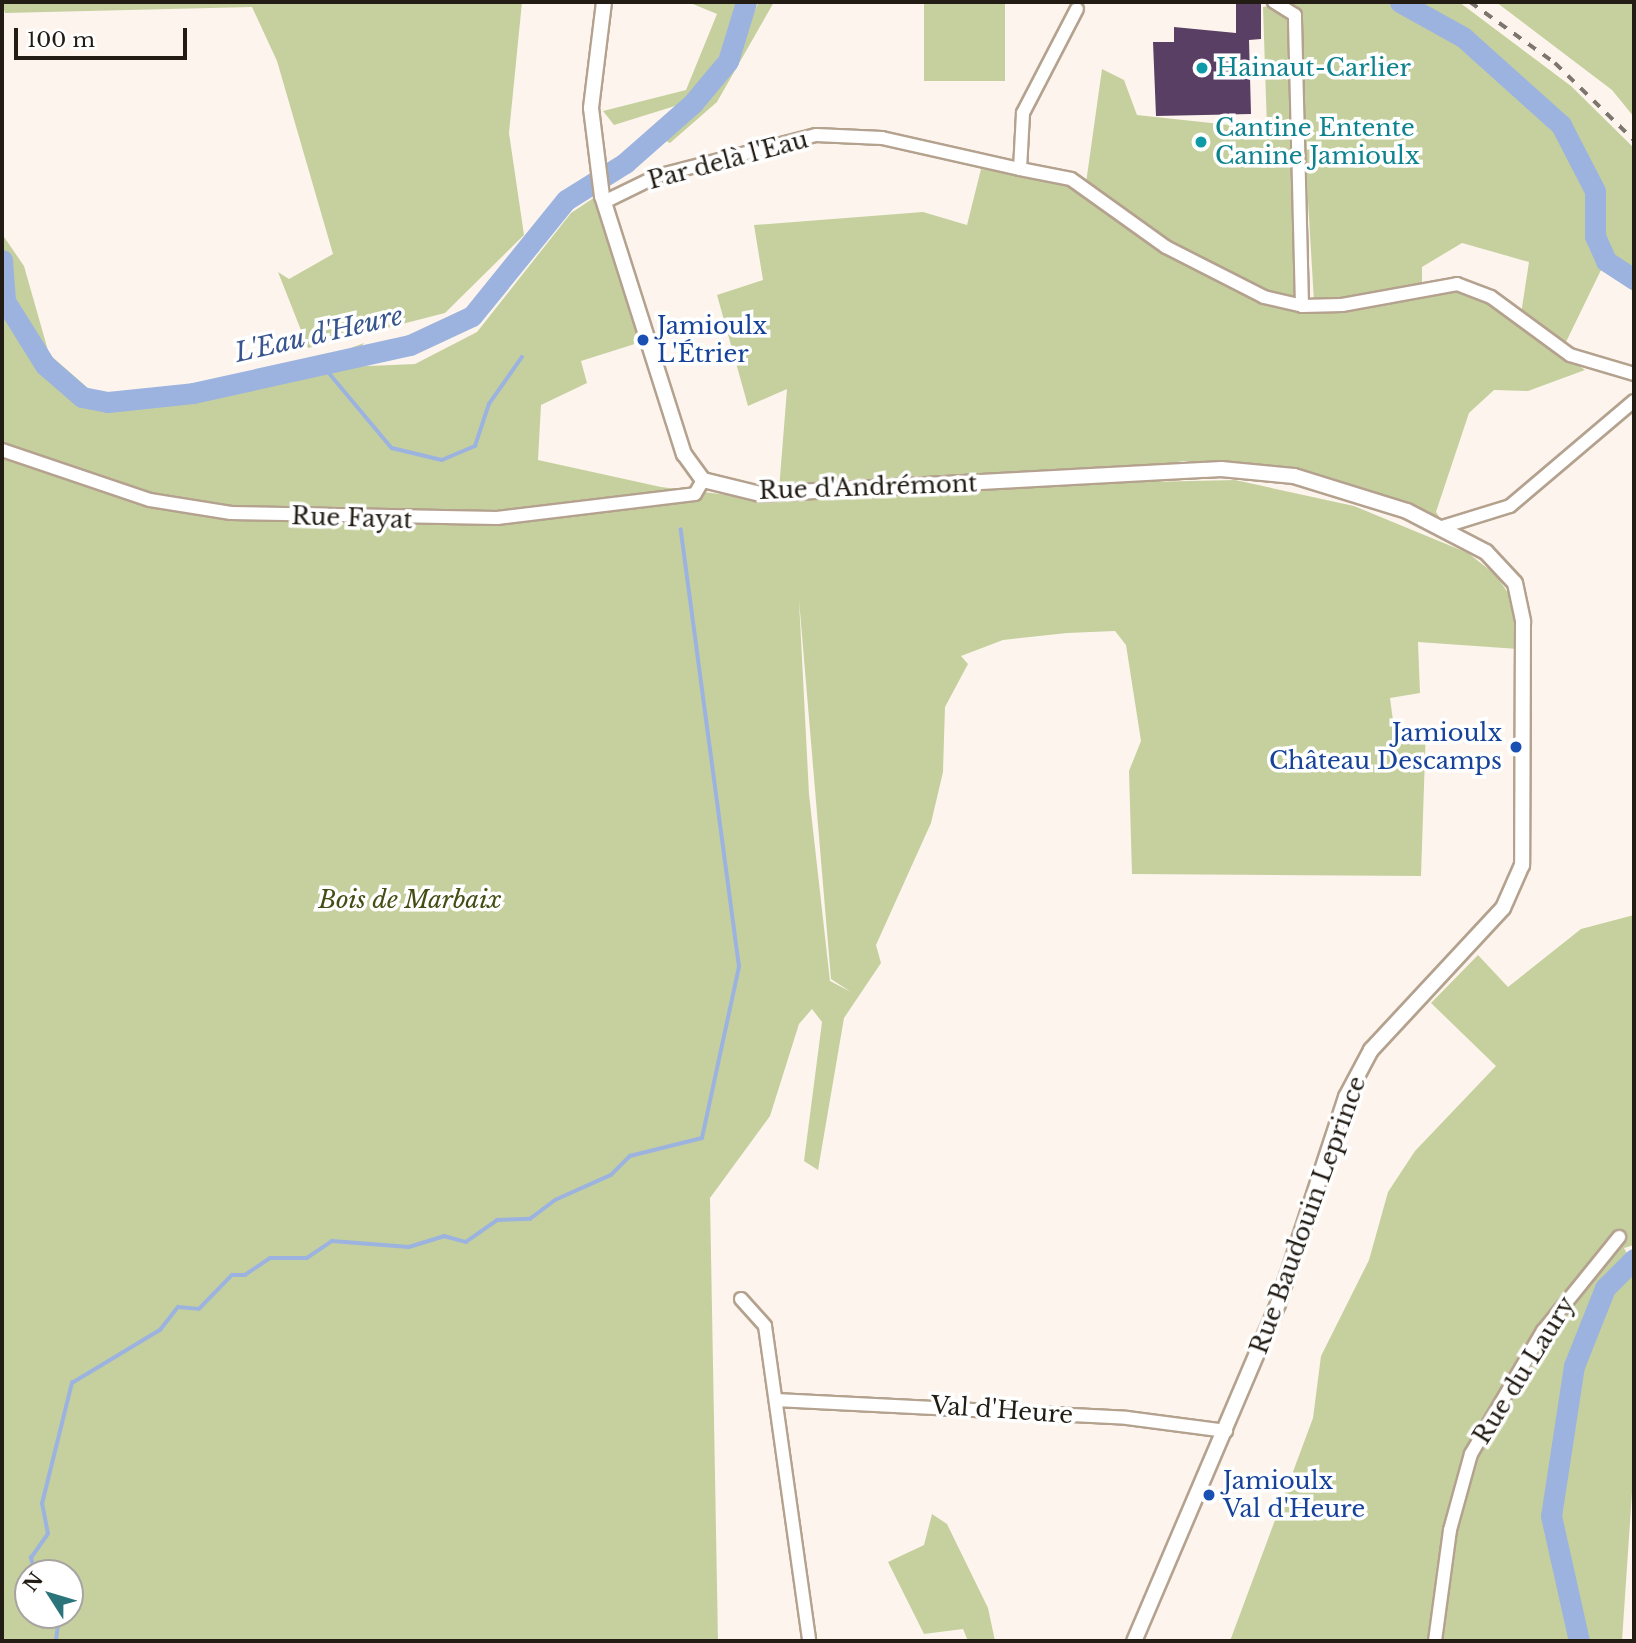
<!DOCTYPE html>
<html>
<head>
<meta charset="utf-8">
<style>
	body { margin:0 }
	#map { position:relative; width:1636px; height:1643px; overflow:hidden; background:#fdf5ed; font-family:"Libre Baskerville",serif }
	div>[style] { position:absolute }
	.green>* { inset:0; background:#c6d09f; transform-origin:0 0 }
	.stream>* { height:3.5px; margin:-1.75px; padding:0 1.75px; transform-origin:1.75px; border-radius:1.75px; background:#9cb3df }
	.river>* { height:21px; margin:-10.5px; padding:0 10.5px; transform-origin:10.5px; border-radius:10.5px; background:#9cb3df }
	.building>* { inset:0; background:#5a3f65 }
	.roads { filter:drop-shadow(2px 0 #b4a28f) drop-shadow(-2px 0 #b4a28f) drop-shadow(0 2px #b4a28f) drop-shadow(0 -2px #b4a28f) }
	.minor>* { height:12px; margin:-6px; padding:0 6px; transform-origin:6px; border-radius:6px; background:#fff }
	.tertiary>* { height:14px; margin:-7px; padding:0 7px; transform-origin:7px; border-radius:7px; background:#fff }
	.rail>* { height:3.5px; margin-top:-1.75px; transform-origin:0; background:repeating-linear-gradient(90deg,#7c766e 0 9px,transparent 0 18px) }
	.dots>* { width:19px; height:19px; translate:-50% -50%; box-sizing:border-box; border:4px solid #fff; border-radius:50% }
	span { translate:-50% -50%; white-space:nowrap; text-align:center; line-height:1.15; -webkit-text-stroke:7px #fff; paint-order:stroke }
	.culture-label { font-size:24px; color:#0d838f }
	.left { translate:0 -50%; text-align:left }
	.street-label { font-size:24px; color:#221c14 }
	.transit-label { font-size:24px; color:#164399 }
	.right { translate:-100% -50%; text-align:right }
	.park-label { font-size:24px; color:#454d15; font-style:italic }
	.water-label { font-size:26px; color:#39558d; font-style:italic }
	.frame { position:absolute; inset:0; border:4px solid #221c14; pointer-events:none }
	.north { position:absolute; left:14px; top:1559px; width:70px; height:70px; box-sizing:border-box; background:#fff; border:2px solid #a7a4a1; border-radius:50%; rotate:307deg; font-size:19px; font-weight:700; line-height:28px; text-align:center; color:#221c14 }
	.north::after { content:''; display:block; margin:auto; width:24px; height:32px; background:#2a747a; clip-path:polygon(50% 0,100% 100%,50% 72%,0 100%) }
	.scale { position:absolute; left:14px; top:28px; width:173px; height:32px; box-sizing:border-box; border:4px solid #221c14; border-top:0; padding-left:9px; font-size:21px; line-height:24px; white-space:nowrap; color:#221c14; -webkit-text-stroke:5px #fff; paint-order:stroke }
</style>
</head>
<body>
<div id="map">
	<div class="green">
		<i style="clip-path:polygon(2px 2px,522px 2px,509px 133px,524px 235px,445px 313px,308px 348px,278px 272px,289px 279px,333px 254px,277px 61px,252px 7px,5px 13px)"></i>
		<i style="clip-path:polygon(688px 2px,753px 2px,691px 101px,614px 125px,603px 111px,686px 90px,717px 14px)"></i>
		<i style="clip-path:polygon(759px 2px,774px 2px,717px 102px,670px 143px,664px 140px,714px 90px)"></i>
		<i style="left:924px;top:2px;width:81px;height:79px"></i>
		<i style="clip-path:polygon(1286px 2px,1459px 2px,1571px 86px,1634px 148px,1634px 292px,1602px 268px,1565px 344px,1521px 314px,1529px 262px,1462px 243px,1422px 267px,1422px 286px,1314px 302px,1297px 14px)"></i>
		<i style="clip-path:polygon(1496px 2px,1634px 2px,1634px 117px,1612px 90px)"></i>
		<i style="clip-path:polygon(1276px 5px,1293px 23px,1296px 299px,1277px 297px,1161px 238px,1086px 183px,1102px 69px,1124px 80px,1137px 115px,1267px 129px,1263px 7px)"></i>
		<i style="clip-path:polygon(evenodd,981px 169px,1068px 180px,1288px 309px,1323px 311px,1457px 290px,1486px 300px,1585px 370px,1528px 391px,1494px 390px,1469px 413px,1436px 512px,1441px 520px,1332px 481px,1259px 467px,1185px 461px,1106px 472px,1100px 483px,1235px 480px,1354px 506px,1468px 553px,1496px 575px,1512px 599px,1518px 649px,1418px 642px,1420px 693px,1390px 698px,1394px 728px,1426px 727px,1421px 876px,1132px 874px,1129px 771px,1141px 741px,1126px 645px,1115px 631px,1067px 633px,1003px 640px,961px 656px,968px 664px,945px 707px,943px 772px,931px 823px,876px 945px,881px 963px,844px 1018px,818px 1170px,804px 1161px,822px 1022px,812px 1009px,799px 1024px,770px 1116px,710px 1198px,718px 1641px,2px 1641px,2px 234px,24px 266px,49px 354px,89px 389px,135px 407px,233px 392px,364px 343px,344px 367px,415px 364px,477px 332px,571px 213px,595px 197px,641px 342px,581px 361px,587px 383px,541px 405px,538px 460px,661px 487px,786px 502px,892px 491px,779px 490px,787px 389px,748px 406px,717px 295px,763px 280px,754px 225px,923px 212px,967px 225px,981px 169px,799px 600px,831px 979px,851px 992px,830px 981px,809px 794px,799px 600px,981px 169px,28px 1573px,70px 1573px,70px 1615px,28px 1615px,28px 1573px)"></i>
		<i style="clip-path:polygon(1634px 915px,1634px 1245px,1624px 1248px,1634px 1267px,1634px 1463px,1622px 1641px,1230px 1641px,1313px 1418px,1321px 1356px,1369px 1260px,1388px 1192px,1415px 1151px,1496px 1066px,1431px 1003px,1478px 955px,1508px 987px,1581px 929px)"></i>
		<i style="clip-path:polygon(932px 1514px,947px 1524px,988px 1608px,995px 1641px,968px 1641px,963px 1629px,924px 1634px,888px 1562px,924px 1545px)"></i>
	</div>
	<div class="stream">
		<i style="left:320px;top:362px;width:112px;rotate:50.1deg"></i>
		<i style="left:392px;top:448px;width:51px;rotate:13.5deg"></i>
		<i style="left:442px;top:460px;width:36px;rotate:-23deg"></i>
		<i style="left:475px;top:446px;width:44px;rotate:-71.6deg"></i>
		<i style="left:489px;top:404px;width:57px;rotate:-54.9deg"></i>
		<i style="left:35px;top:1573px;width:16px;rotate:-105deg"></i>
		<i style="left:31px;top:1558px;width:29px;rotate:-55deg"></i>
		<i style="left:48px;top:1534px;width:31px;rotate:-101deg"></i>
		<i style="left:42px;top:1504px;width:125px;rotate:-76.1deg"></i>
		<i style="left:72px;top:1383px;width:103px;rotate:-31.1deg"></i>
		<i style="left:160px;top:1330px;width:29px;rotate:-52deg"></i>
		<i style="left:178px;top:1307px;width:21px;rotate:5deg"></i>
		<i style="left:199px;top:1309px;width:47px;rotate:-45.9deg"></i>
		<i style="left:232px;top:1275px;width:13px"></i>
		<i style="left:245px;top:1275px;width:30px;rotate:-34deg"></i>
		<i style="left:270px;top:1258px;width:37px"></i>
		<i style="left:307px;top:1258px;width:30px;rotate:-34deg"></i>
		<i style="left:332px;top:1241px;width:77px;rotate:4.5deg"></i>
		<i style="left:409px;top:1247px;width:37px;rotate:-17deg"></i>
		<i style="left:444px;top:1236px;width:23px;rotate:15deg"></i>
		<i style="left:466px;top:1242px;width:38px;rotate:-35deg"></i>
		<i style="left:497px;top:1220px;width:33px;rotate:-2deg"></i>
		<i style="left:530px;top:1219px;width:31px;rotate:-37deg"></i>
		<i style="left:555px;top:1200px;width:61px;rotate:-24.1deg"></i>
		<i style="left:611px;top:1175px;width:27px;rotate:-45deg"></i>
		<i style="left:630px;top:1156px;width:74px;rotate:-14deg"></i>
		<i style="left:702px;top:1138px;width:175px;rotate:-77.8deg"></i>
		<i style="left:739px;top:967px;width:441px;rotate:-97.6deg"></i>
		<i style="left:56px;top:1641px;width:26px;rotate:-83deg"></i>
	</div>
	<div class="river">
		<i style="left:1400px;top:2px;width:72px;rotate:29.1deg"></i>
		<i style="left:1463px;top:37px;width:132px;rotate:41.9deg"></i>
		<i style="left:1561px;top:125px;width:74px;rotate:62.7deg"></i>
		<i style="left:1595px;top:191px;width:45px;rotate:90deg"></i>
		<i style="left:1595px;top:236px;width:27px;rotate:66deg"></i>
		<i style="left:1606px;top:261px;width:33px;rotate:33deg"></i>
		<i style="left:2px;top:260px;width:41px;rotate:85.8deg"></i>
		<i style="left:5px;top:301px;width:75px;rotate:58deg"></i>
		<i style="left:45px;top:365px;width:49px;rotate:40.9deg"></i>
		<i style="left:82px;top:397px;width:26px;rotate:11deg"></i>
		<i style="left:108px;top:402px;width:85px;rotate:-6deg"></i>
		<i style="left:193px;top:393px;width:222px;rotate:-12.5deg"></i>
		<i style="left:410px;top:345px;width:68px;rotate:-25.1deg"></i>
		<i style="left:472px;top:316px;width:149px;rotate:-51deg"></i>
		<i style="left:566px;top:200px;width:70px;rotate:-32.1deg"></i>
		<i style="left:625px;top:163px;width:91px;rotate:-41.4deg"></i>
		<i style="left:693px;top:103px;width:55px;rotate:-50.2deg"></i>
		<i style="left:728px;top:61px;width:62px;rotate:-73deg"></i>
		<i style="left:1579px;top:1641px;width:128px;rotate:-102.6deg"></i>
		<i style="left:1551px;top:1516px;width:152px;rotate:-81.3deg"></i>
		<i style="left:1574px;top:1366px;width:84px;rotate:-68.3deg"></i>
		<i style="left:1605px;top:1288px;width:41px;rotate:-45deg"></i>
	</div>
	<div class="building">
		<i style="clip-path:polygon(1261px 3px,1261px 39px,1249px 40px,1251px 114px,1156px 116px,1153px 42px,1174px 42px,1174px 27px,1236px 33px,1236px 4px)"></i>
	</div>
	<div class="roads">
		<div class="minor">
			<i style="left:1020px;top:169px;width:52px;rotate:11.1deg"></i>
			<i style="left:1071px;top:179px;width:117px;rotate:35.6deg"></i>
			<i style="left:1166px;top:247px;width:110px;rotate:27deg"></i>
			<i style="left:1264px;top:297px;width:39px;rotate:13deg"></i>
			<i style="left:1302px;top:306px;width:291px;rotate:-91.4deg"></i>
			<i style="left:1295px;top:15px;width:25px;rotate:-148deg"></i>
			<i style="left:604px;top:202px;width:59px;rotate:-26.1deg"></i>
			<i style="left:657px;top:176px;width:164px;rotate:-14.5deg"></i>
			<i style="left:816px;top:135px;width:66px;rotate:2.6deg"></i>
			<i style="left:882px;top:138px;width:141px;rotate:12.7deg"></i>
			<i style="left:1020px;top:169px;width:56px;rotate:-86.9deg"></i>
			<i style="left:1023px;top:113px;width:117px;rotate:-62.6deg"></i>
			<i style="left:1302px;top:306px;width:40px;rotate:-1.4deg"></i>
			<i style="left:1342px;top:305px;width:117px;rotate:-10.3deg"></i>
			<i style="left:1457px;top:284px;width:36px;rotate:21deg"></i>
			<i style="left:1491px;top:297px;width:98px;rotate:36.3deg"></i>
			<i style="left:1570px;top:355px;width:67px;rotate:16.5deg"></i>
			<i style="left:2px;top:450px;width:156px;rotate:18.7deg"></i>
			<i style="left:150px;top:500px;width:82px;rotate:9.1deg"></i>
			<i style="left:231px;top:513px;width:266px;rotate:1.1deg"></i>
			<i style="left:497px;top:518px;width:199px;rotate:-6.9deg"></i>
			<i style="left:695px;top:494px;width:16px;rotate:-60deg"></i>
			<i style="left:1439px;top:528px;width:74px;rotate:-17.2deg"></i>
			<i style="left:1510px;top:506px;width:162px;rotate:-40.3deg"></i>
			<i style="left:741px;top:1299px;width:36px;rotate:48deg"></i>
			<i style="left:765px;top:1326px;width:318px;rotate:82deg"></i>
			<i style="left:776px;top:1400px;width:351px;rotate:2.9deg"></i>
			<i style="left:1127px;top:1418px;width:100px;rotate:7.5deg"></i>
			<i style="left:1435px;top:1641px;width:112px;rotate:-82.3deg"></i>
			<i style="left:1450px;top:1530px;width:79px;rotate:-74.6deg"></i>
			<i style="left:1471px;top:1454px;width:143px;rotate:-59.7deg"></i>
			<i style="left:1543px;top:1331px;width:121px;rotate:-51deg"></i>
		</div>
		<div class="tertiary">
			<i style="left:604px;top:2px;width:107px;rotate:97deg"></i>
			<i style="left:591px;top:108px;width:89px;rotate:82.9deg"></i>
			<i style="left:602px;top:196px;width:271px;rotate:72.4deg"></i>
			<i style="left:684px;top:454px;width:32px;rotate:54deg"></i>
			<i style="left:703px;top:480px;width:59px;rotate:13.8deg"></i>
			<i style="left:760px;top:494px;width:462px;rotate:-3.1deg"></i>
			<i style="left:1221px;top:469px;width:73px;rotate:5.5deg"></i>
			<i style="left:1294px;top:476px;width:118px;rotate:17.2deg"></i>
			<i style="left:1407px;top:511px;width:89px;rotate:27.4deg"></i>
			<i style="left:1486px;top:552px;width:42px;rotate:46.9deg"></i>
			<i style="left:1515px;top:583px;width:40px;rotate:78deg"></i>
			<i style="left:1523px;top:622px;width:243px;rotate:90.2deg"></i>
			<i style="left:1522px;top:865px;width:47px;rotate:113.8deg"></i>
			<i style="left:1503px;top:908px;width:194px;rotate:132.9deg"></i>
			<i style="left:1371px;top:1050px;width:53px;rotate:118deg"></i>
			<i style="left:1346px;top:1097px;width:218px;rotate:108.2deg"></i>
			<i style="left:1278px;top:1304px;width:366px;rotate:113.1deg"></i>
		</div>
	</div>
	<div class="rail">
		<i style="left:1470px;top:2px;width:105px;rotate:35.7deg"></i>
		<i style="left:1555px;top:63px;width:110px;rotate:44.3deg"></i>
		<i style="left:1634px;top:1641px;width:110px;rotate:-90deg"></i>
	</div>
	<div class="dots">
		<i style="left:1202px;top:68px;background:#0f9aa8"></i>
		<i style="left:1201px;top:142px;background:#0f9aa8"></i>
		<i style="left:643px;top:340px;background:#1a4fb4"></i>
		<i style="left:1516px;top:747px;background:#1a4fb4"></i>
		<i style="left:1209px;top:1495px;background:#1a4fb4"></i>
	</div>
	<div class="culture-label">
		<span class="left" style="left:1216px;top:68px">Hainaut-Carlier</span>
		<span class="left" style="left:1215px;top:142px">Cantine Entente<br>Canine Jamioulx</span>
	</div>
	<div class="street-label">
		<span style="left:728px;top:160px;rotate:-15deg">Par delà l'Eau</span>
		<span style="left:868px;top:487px;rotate:-2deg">Rue d'Andrémont</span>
		<span style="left:352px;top:518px;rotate:2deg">Rue Fayat</span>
		<span style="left:1308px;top:1215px;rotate:-70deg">Rue Baudouin Leprince</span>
		<span style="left:1524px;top:1370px;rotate:-58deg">Rue du Laury</span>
		<span style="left:1002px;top:1410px;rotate:4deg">Val d'Heure</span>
	</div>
	<div class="transit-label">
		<span class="left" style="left:657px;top:340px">Jamioulx<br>L'Étrier</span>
		<span class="right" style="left:1502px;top:747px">Jamioulx<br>Château Descamps</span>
		<span class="left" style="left:1223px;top:1495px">Jamioulx<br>Val d'Heure</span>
	</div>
	<div class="park-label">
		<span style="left:410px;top:900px">Bois de Marbaix</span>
	</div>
	<div class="water-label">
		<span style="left:319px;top:335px;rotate:-13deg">L'Eau d'Heure</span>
	</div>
	<div class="frame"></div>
	<div class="north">N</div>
	<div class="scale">100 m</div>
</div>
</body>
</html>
